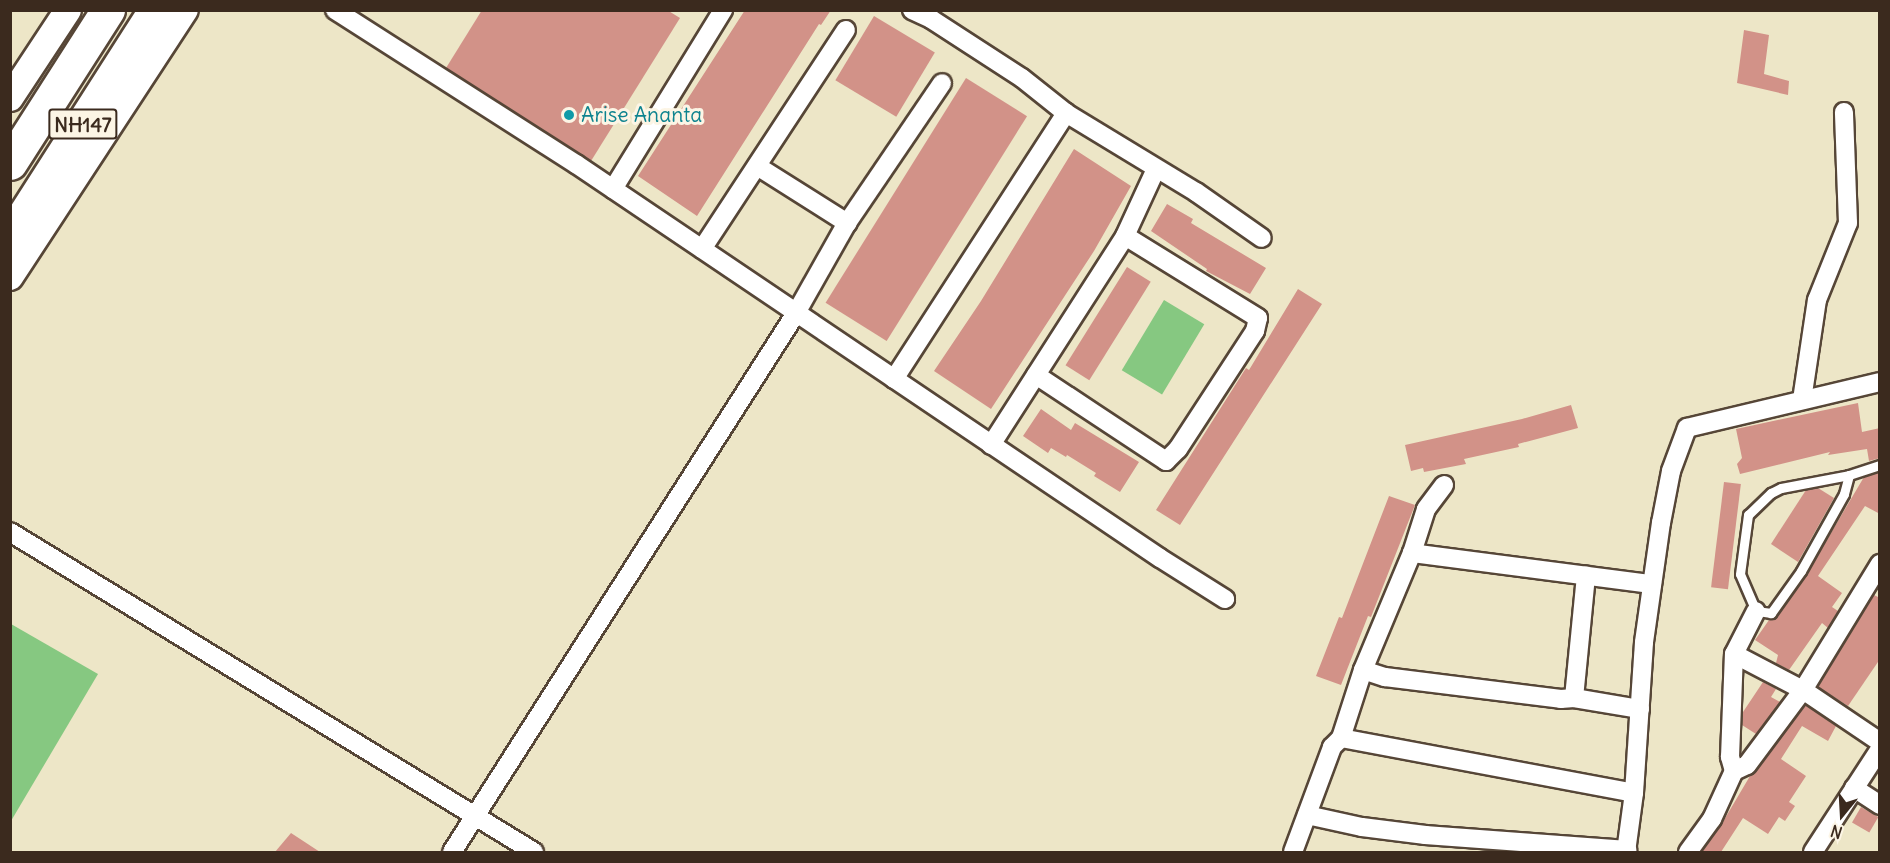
<!DOCTYPE html>
<html>
<head>
<meta charset="utf-8">
<style>
	body { margin:0 }
	#map { position:relative; width:1890px; height:863px; overflow:hidden; background:#ede6c7; font-family:Delius,sans-serif }
	div>[style] { position:absolute }
	.green>* { inset:0; background:#86c881; transform-origin:0 0 }
	.building>* { inset:0; background:#d29288; transform-origin:0 0 }
	.roads { filter:drop-shadow(2px 0 #564637) drop-shadow(-2px 0 #564637) drop-shadow(0 2px #564637) drop-shadow(0 -2px #564637) }
	.lane>* { height:9px; margin:-4.5px; padding:0 4.5px; transform-origin:4.5px; border-radius:4.5px; background:#fff }
	.street>* { height:18px; margin:-9px; padding:0 9px; transform-origin:9px; border-radius:9px; background:#fff }
	.secondary>* { height:26px; margin:-13px; padding:0 13px; transform-origin:13px; border-radius:13px; background:#fff }
	.highway>* { height:33px; margin:-16.5px; padding:0 16.5px; transform-origin:16.5px; border-radius:16.5px; background:#fff }
	.dots>* { width:16px; height:16px; translate:-50% -50%; box-sizing:border-box; border:3px solid #fcf5e5; border-radius:50% }
	span { translate:-50% -50%; white-space:nowrap; text-align:center; line-height:1.15; -webkit-text-stroke:6px #fcf5e5; paint-order:stroke }
	.shield-label span { padding:2px 4px; background:#fcf5e5; border:2px solid; border-radius:4px; -webkit-text-stroke-width:0 }
	.shield-label { font-size:20px; color:#3b2a1e; font-weight:700 }
	.culture-label { font-size:21px; color:#0d838f }
	.left { translate:0 -50%; text-align:left }
	.frame { position:absolute; inset:0; border:12px solid #3b2a1e; pointer-events:none }
	.north { position:absolute; left:1812px; top:785px; width:60px; height:60px; -webkit-text-stroke:4px #fcf5e5; paint-order:stroke; rotate:198deg; font-size:16px; font-weight:700; line-height:24px; text-align:center; color:#3b2a1e }
	.north::after { content:''; display:block; margin:auto; width:21px; height:27px; background:#3b2a1e; clip-path:polygon(50% 0,100% 100%,50% 72%,0 100%) }
</style>
</head>
<body>
<div id="map">
	<div class="green">
		<i style="left:1164px;top:300px;width:47px;height:82px;rotate:31deg"></i>
		<i style="clip-path:polygon(11px 624px,98px 674px,11px 821px)"></i>
	</div>
	<div class="building">
		<i style="clip-path:polygon(482px 10px,667px 10px,680px 18px,591px 161px,446px 68px)"></i>
		<i style="clip-path:polygon(745px 10px,831px 10px,821px 25px,819px 24px,697px 216px,638px 176px)"></i>
		<i style="left:874px;top:16px;width:71px;height:75px;rotate:31deg"></i>
		<i style="clip-path:polygon(1744px 30px,1769px 35px,1764px 74px,1789px 81px,1788px 95px,1737px 83px)"></i>
		<i style="left:966px;top:78px;width:72px;height:265px;rotate:32deg"></i>
		<i style="clip-path:polygon(1074px 149px,1131px 186px,1094px 251px,991px 409px,934px 371px,981px 301px)"></i>
		<i style="clip-path:polygon(1167px 204px,1193px 219px,1191px 223px,1266px 268px,1250px 294px,1206px 271px,1207px 269px,1151px 231px)"></i>
		<i style="left:1127px;top:267px;width:28px;height:116px;rotate:32deg"></i>
		<i style="clip-path:polygon(1298px 289px,1322px 304px,1180px 525px,1156px 510px,1246px 368px,1249px 370px)"></i>
		<i style="clip-path:polygon(1858px 403px,1862px 432px,1880px 428px,1880px 458px,1869px 461px,1867px 449px,1828px 455px,1830px 452px,1740px 474px,1737px 464px,1742px 458px,1736px 429px)"></i>
		<i style="clip-path:polygon(1571px 405px,1578px 428px,1518px 444px,1519px 447px,1464px 459px,1466px 464px,1424px 472px,1423px 468px,1411px 471px,1405px 445px,1522px 419px)"></i>
		<i style="clip-path:polygon(1041px 409px,1071px 430px,1075px 423px,1139px 462px,1120px 492px,1094px 476px,1096px 473px,1067px 455px,1066px 457px,1051px 448px,1048px 453px,1023px 436px)"></i>
		<i style="clip-path:polygon(1880px 472px,1880px 514px,1865px 506px,1818px 576px,1842px 593px,1832px 607px,1838px 611px,1828px 628px,1822px 623px,1789px 670px,1776px 663px,1778px 655px,1755px 640px,1769px 620px,1776px 617px,1806px 575px,1864px 477px)"></i>
		<i style="left:1724px;top:482px;width:17px;height:106px;rotate:7deg"></i>
		<i style="clip-path:polygon(1818px 488px,1834px 498px,1798px 562px,1771px 544px,1806px 490px)"></i>
		<i style="clip-path:polygon(1389px 496px,1415px 505px,1371px 617px,1368px 616px,1341px 685px,1316px 676px,1339px 617px,1342px 618px)"></i>
		<i style="clip-path:polygon(1874px 595px,1880px 598px,1880px 659px,1848px 706px,1818px 687px)"></i>
		<i style="clip-path:polygon(1763px 682px,1776px 689px,1771px 697px,1780px 702px,1756px 734px,1742px 725px,1743px 712px)"></i>
		<i style="clip-path:polygon(1806px 705px,1836px 726px,1828px 741px,1802px 726px,1781px 759px,1806px 776px,1789px 802px,1795px 806px,1785px 821px,1779px 817px,1768px 834px,1743px 818px,1721px 852px,1702px 852px,1721px 825px,1750px 776px)"></i>
		<i style="left:1861px;top:807px;width:20px;height:18px;rotate:30deg"></i>
		<i style="clip-path:polygon(291px 833px,320px 852px,275px 852px)"></i>
	</div>
	<div class="roads">
		<div class="lane">
			<i style="left:1849px;top:475px;width:20px;rotate:105deg"></i>
			<i style="left:1844px;top:494px;width:88px;rotate:119.2deg"></i>
			<i style="left:1801px;top:571px;width:52px;rotate:125.5deg"></i>
			<i style="left:1771px;top:613px;width:15px;rotate:-172deg"></i>
			<i style="left:1756px;top:611px;width:40px;rotate:-113.4deg"></i>
			<i style="left:1740px;top:574px;width:60px;rotate:-82.3deg"></i>
			<i style="left:1748px;top:515px;width:32px;rotate:-44deg"></i>
			<i style="left:1771px;top:493px;width:11px;rotate:-27deg"></i>
			<i style="left:1781px;top:488px;width:69px;rotate:-10.8deg"></i>
			<i style="left:1849px;top:475px;width:33px;rotate:-18deg"></i>
		</div>
		<div class="street">
			<i style="left:335px;top:10px;width:286px;rotate:32.6deg"></i>
			<i style="left:576px;top:164px;width:704px;rotate:34.01deg"></i>
			<i style="left:1160px;top:558px;width:77px;rotate:32.2deg"></i>
			<i style="left:912px;top:10px;width:21px;rotate:25deg"></i>
			<i style="left:931px;top:19px;width:108px;rotate:33deg"></i>
			<i style="left:1022px;top:78px;width:56px;rotate:38.5deg"></i>
			<i style="left:1066px;top:113px;width:152px;rotate:31.3deg"></i>
			<i style="left:1196px;top:192px;width:80px;rotate:34.9deg"></i>
			<i style="left:757px;top:166px;width:107px;rotate:32.3deg"></i>
			<i style="left:613px;top:189px;width:210px;rotate:-58.4deg"></i>
			<i style="left:702px;top:249px;width:262px;rotate:-56.7deg"></i>
			<i style="left:1036px;top:375px;width:156px;rotate:33.5deg"></i>
			<i style="left:1166px;top:461px;width:17px;rotate:-45deg"></i>
			<i style="left:1178px;top:449px;width:141px;rotate:-56.9deg"></i>
			<i style="left:1255px;top:331px;width:13px;rotate:-77deg"></i>
			<i style="left:1258px;top:318px;width:156px;rotate:-148.3deg"></i>
			<i style="left:894px;top:379px;width:317px;rotate:-57.1deg"></i>
			<i style="left:1802px;top:400px;width:101px;rotate:-81.5deg"></i>
			<i style="left:1817px;top:300px;width:83px;rotate:-68.1deg"></i>
			<i style="left:1848px;top:223px;width:111px;rotate:-92.1deg"></i>
			<i style="left:991px;top:445px;width:248px;rotate:-57.3deg"></i>
			<i style="left:1125px;top:236px;width:74px;rotate:-65.2deg"></i>
			<i style="left:10px;top:532px;width:614px;rotate:31.41deg"></i>
			<i style="left:1412px;top:553px;width:242px;rotate:7.4deg"></i>
			<i style="left:1734px;top:654px;width:78px;rotate:27.6deg"></i>
			<i style="left:1803px;top:690px;width:93px;rotate:34deg"></i>
			<i style="left:1363px;top:670px;width:23px;rotate:18deg"></i>
			<i style="left:1385px;top:677px;width:177px;rotate:7.1deg"></i>
			<i style="left:1561px;top:699px;width:13px;rotate:-4deg"></i>
			<i style="left:1574px;top:698px;width:67px;rotate:9.5deg"></i>
			<i style="left:1574px;top:698px;width:123px;rotate:-84.4deg"></i>
			<i style="left:1341px;top:738px;width:298px;rotate:10.6deg"></i>
			<i style="left:1734px;top:771px;width:14px;rotate:-25deg"></i>
			<i style="left:1747px;top:765px;width:94px;rotate:-53.3deg"></i>
			<i style="left:1803px;top:690px;width:148px;rotate:-58.6deg"></i>
			<i style="left:1854px;top:788px;width:31px;rotate:33deg"></i>
			<i style="left:1307px;top:815px;width:56px;rotate:12.3deg"></i>
			<i style="left:1362px;top:827px;width:64px;rotate:7.2deg"></i>
			<i style="left:1425px;top:835px;width:203px;rotate:4.2deg"></i>
			<i style="left:452px;top:852px;width:639px;rotate:-57.45deg"></i>
			<i style="left:796px;top:313px;width:103px;rotate:-60.5deg"></i>
			<i style="left:847px;top:223px;width:169px;rotate:-55.8deg"></i>
			<i style="left:1293px;top:852px;width:112px;rotate:-69.6deg"></i>
			<i style="left:1332px;top:747px;width:13px;rotate:-45deg"></i>
			<i style="left:1341px;top:738px;width:71px;rotate:-72.1deg"></i>
			<i style="left:1363px;top:670px;width:127px;rotate:-67.3deg"></i>
			<i style="left:1412px;top:553px;width:46px;rotate:-72.3deg"></i>
			<i style="left:1426px;top:509px;width:30px;rotate:-53deg"></i>
			<i style="left:1626px;top:852px;width:60px;rotate:-82.3deg"></i>
			<i style="left:1634px;top:793px;width:151px;rotate:-86.2deg"></i>
			<i style="left:1644px;top:642px;width:120px;rotate:-81.9deg"></i>
			<i style="left:1661px;top:523px;width:53px;rotate:-79.1deg"></i>
			<i style="left:1671px;top:471px;width:46px;rotate:-69.6deg"></i>
			<i style="left:1687px;top:428px;width:198px;rotate:-13.4deg"></i>
			<i style="left:1688px;top:852px;width:41px;rotate:-54deg"></i>
			<i style="left:1712px;top:819px;width:53px;rotate:-65.4deg"></i>
			<i style="left:1734px;top:771px;width:15px;rotate:-106deg"></i>
			<i style="left:1730px;top:757px;width:103px;rotate:-87.8deg"></i>
			<i style="left:1734px;top:654px;width:48px;rotate:-62.9deg"></i>
			<i style="left:1813px;top:852px;width:123px;rotate:-57deg"></i>
		</div>
		<div class="secondary">
			<i style="left:10px;top:98px;width:105px;rotate:-56.6deg"></i>
			<i style="left:10px;top:277px;width:319px;rotate:-56.8deg"></i>
		</div>
		<div class="highway">
			<i style="left:10px;top:163px;width:182px;rotate:-57.4deg"></i>
			<i style="left:10px;top:237px;width:269px;rotate:-57.4deg"></i>
		</div>
	</div>
	<div class="dots">
		<i style="left:569px;top:115px;background:#0f9aa8"></i>
	</div>
	<div class="shield-label">
		<span style="left:83px;top:124px">NH147</span>
	</div>
	<div class="culture-label">
		<span class="left" style="left:581px;top:115px">Arise Ananta</span>
	</div>
	<div class="frame"></div>
	<div class="north">N</div>
</div>
</body>
</html>
